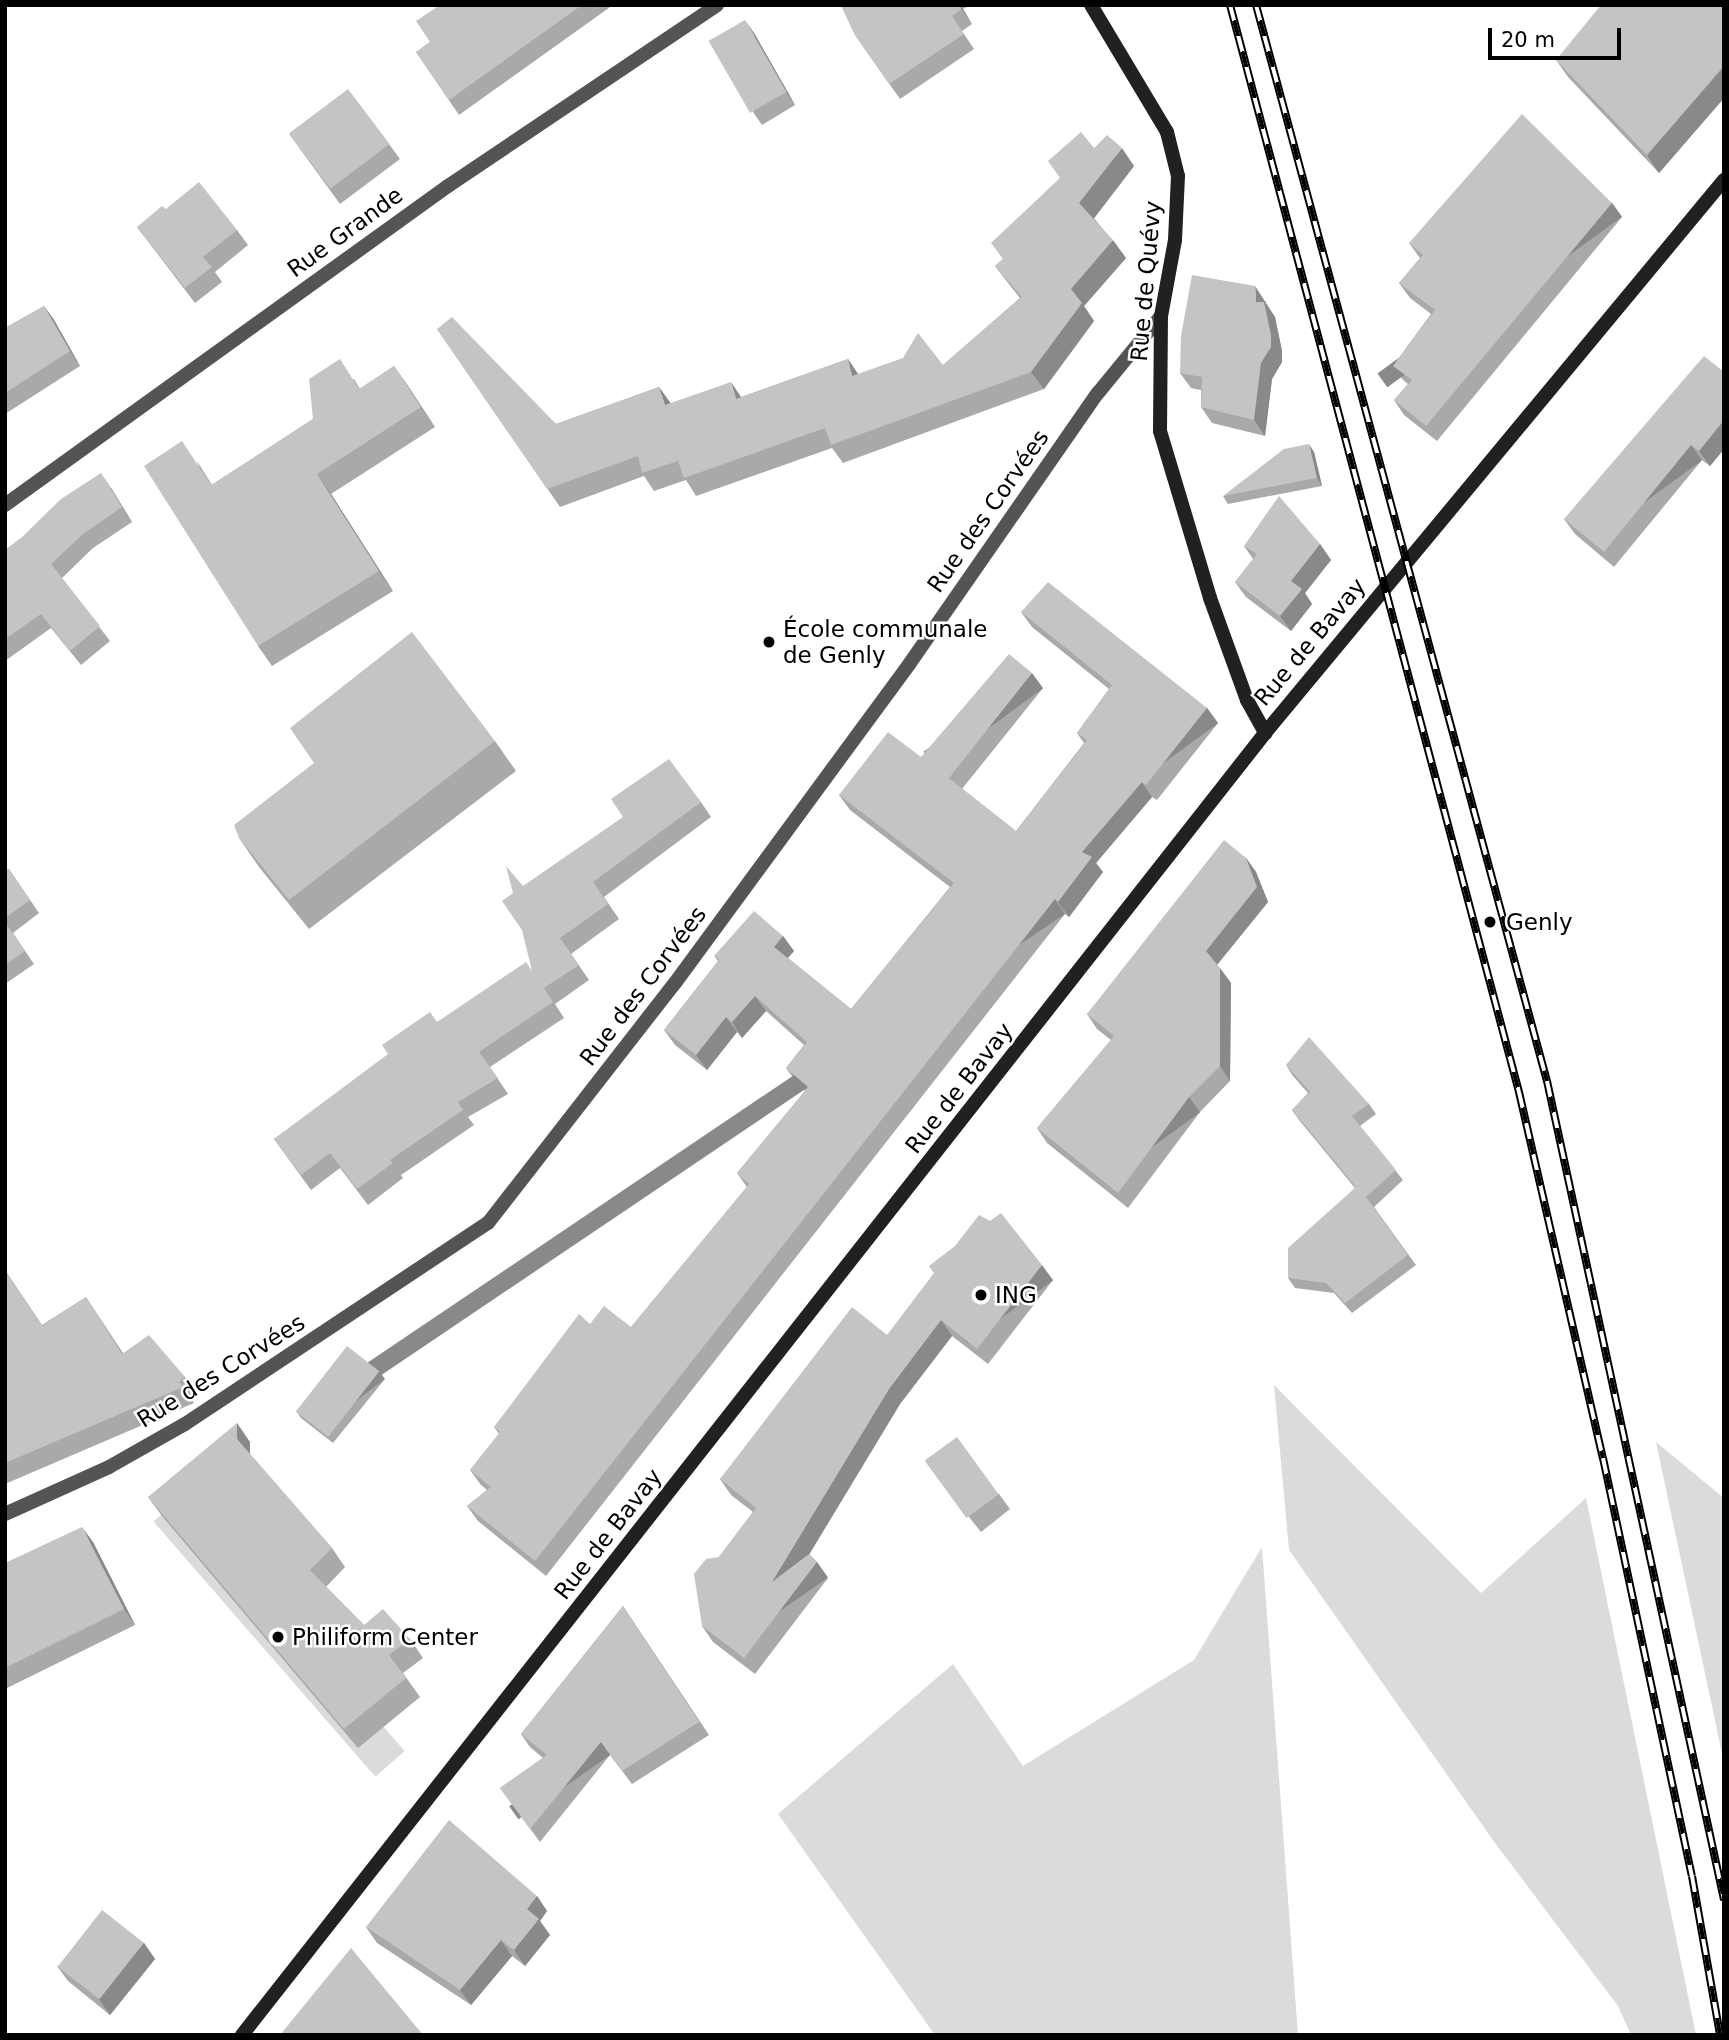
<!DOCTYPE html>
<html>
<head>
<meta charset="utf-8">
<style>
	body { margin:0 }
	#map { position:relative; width:1729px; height:2040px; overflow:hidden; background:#fff; font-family:"DejaVu Sans",sans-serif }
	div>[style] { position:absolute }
	.green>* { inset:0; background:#dbdbdb; transform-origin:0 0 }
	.minor>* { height:14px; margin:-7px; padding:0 7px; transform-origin:7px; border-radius:7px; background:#545454 }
	.secondary>* { height:14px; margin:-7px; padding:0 7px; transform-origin:7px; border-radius:7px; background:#212121 }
	.rail>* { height:8px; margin-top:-4px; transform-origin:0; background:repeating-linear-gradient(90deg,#fff 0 16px,#000 0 32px); box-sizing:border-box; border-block:2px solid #000 }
	.wall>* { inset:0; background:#a9a9a9 }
	.shaded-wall>* { inset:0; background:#898989; transform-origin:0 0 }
	.building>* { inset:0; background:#c4c4c4; transform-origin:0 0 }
	.dots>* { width:19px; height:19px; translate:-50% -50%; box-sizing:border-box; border:4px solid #fff; border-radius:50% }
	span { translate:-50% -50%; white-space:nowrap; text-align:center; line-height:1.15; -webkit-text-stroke:5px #fff; paint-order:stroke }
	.street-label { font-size:23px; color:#000 }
	.poi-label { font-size:23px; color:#000 }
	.left { translate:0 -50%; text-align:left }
	.frame { position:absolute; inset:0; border:7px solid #000; pointer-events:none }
	.scale { position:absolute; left:1488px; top:28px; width:133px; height:32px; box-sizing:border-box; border:4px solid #000; border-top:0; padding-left:9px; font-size:21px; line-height:24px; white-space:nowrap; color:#000; -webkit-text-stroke:5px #fff; paint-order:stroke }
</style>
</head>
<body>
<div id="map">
	<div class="green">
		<i style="clip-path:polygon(1274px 1385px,1481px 1593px,1586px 1498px,1696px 2035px,1631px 2035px,1618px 2006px,1495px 1843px,1289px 1550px)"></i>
		<i style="clip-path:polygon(1656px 1442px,1724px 1498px,1724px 1763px)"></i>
		<i style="left:183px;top:1496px;width:338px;height:39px;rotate:49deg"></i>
		<i style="clip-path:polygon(1262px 1547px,1298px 2035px,935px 2035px,778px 1814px,953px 1664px,1023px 1766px,1194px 1660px)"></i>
	</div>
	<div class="minor">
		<i style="left:5px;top:505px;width:546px;rotate:-35.76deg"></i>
		<i style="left:448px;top:186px;width:324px;rotate:-33.9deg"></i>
		<i style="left:5px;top:1514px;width:114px;rotate:-24.3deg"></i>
		<i style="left:109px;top:1467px;width:87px;rotate:-29.5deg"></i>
		<i style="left:185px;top:1424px;width:364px;rotate:-33.6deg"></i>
		<i style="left:488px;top:1223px;width:304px;rotate:-52.1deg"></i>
		<i style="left:675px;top:983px;width:397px;rotate:-53.7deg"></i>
		<i style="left:910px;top:663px;width:329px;rotate:-55.2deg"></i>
		<i style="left:1098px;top:393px;width:99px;rotate:-50.7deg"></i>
	</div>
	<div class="secondary">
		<i style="left:1091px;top:5px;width:148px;rotate:59.1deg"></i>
		<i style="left:1167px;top:132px;width:45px;rotate:76deg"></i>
		<i style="left:1178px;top:176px;width:64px;rotate:92.7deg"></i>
		<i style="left:1175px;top:240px;width:77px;rotate:100.4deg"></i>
		<i style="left:1161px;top:316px;width:115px;rotate:90.5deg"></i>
		<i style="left:1160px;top:431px;width:174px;rotate:73.3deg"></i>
		<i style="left:1210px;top:598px;width:109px;rotate:70.1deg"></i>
		<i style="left:1247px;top:700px;width:38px;rotate:61deg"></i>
		<i style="left:242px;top:2035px;width:1656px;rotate:-51.84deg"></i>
		<i style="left:1265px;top:733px;width:719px;rotate:-50.31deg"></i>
	</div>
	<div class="rail">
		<i style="left:1230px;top:5px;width:1125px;rotate:75.11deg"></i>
		<i style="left:1519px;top:1092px;width:376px;rotate:77.1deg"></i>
		<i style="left:1603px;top:1458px;width:427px;rotate:78deg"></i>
		<i style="left:1692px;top:1876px;width:161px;rotate:80deg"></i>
		<i style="left:1256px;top:5px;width:1115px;rotate:74.87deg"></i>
		<i style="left:1547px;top:1081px;width:838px;rotate:77.8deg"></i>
	</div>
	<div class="wall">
		<i style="clip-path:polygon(440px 5px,613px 5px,459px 115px,416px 52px,430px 42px)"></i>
		<i style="clip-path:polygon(841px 5px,971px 5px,963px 9px,972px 24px,962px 31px,974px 49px,900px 99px,855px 35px)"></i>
		<i style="clip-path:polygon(1724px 5px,1724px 98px,1659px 173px,1568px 77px,1556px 60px)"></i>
		<i style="clip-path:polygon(754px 33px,795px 105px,762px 125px,753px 112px)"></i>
		<i style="clip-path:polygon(290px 135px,389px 144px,400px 159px,340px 204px)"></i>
		<i style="clip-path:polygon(1094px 148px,1134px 166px,1094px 218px,1126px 258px,1084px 306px,1094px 321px,1044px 389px,843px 463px,832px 448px,696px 496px,686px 480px,654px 491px,644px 476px,560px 507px,437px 329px,556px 424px,659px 387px,670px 404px,741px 397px,848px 359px,858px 374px,943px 365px,1020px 298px,1008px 283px,995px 266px,1003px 259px,1060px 178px)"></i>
		<i style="clip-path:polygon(1612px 203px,1622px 217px,1437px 441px,1404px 415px,1394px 400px,1408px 384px,1403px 380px,1393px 366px,1431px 314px,1410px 298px,1399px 283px,1420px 258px,1409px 243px)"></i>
		<i style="clip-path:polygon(166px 209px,237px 230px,248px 245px,215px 272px,222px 282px,195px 303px,137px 227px)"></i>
		<i style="clip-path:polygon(1266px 301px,1266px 304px,1275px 317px,1282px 351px,1282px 362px,1272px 379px,1265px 436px,1212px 423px,1201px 407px,1201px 390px,1191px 388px,1180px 373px)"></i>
		<i style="clip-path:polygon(44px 306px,54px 320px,80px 366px,5px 414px,5px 328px)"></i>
		<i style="clip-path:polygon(394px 366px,435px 427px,331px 494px,393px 591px,272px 666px,258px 646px,197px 461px,212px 485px,313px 419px,354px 379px,360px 389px)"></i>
		<i style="clip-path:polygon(1724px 372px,1724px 449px,1710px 466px,1702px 460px,1614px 567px,1575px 534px,1564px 519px)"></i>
		<i style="clip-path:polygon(1314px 452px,1322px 486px,1228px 504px,1223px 496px)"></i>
		<i style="clip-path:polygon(111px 488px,132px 522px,93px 548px,62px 578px,110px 641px,81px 665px,51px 628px,5px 661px,5px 550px)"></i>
		<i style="clip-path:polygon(1320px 544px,1331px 560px,1305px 593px,1312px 604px,1291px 631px,1246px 597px,1235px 582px,1253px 559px,1244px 546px)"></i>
		<i style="clip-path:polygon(1021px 612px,1207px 708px,1218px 723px,1157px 800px,1152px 797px,1096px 863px,1103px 872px,1069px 917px,1065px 914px,546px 1576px,478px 1521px,467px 1506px,487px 1490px,481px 1485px,470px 1470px,499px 1434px,494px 1427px,590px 1324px,631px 1327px,747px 1187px,737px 1173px,805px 1091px,797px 1083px,786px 1068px,804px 1045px,766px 1011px,742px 1038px,737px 1032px,707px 1070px,675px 1045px,664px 1030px,718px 961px,714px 956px,783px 936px,794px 951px,788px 958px,851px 1009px,950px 887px,850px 810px,839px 795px,921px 757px,1043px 688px,962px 789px,1016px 831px,1084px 743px,1077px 733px,1109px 689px,1032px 627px)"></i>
		<i style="clip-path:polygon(495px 741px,516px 771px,309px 929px,259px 867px,239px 838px)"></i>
		<i style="clip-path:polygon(701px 802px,711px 817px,604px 897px,619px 919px,571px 954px,589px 980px,555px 1004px,564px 1018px,490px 1067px,508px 1094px,468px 1117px,474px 1125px,401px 1175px,403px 1178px,368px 1205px,340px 1168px,311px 1190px,274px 1139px,437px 1022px,532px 971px,523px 886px)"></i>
		<i style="clip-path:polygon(1246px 858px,1256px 872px,1268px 902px,1217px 965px,1231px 983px,1230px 1081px,1200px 1112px,1128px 1208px,1047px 1143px,1037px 1128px,1111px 1040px,1097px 1029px,1087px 1014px)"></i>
		<i style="clip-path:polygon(9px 869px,39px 913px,13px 933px,34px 964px,5px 984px,5px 871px)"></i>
		<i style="clip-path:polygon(1286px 1065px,1369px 1104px,1376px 1114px,1360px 1126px,1403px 1180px,1374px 1207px,1416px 1265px,1352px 1313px,1334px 1293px,1295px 1288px,1288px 1278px,1355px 1188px,1299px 1120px,1292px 1110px,1308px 1093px,1293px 1076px)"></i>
		<i style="clip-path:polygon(5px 1270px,42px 1325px,86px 1297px,123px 1353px,185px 1377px,196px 1393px,190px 1397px,194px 1403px,5px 1484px)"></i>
		<i style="clip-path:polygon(1053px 1280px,988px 1364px,952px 1336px,900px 1404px,809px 1554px,817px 1562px,828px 1578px,755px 1674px,713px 1642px,702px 1626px,719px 1557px,753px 1512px,731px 1495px,720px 1479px,887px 1335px)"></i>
		<i style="clip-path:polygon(385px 1379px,333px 1443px,301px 1418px,296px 1411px)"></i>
		<i style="clip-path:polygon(250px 1442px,250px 1454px,332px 1548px,345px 1567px,326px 1587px,364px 1625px,410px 1639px,423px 1658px,403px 1673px,420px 1697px,358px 1748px,162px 1516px,148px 1497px)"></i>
		<i style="clip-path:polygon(926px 1462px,999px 1494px,1010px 1509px,981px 1532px,937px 1477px)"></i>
		<i style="clip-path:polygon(93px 1542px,135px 1625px,5px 1689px,5px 1563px)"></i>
		<i style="clip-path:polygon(623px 1606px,709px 1735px,632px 1784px,610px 1755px,540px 1842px,500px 1788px,543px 1758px,530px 1747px,521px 1734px)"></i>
		<i style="clip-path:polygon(537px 1896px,547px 1911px,540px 1921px,550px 1935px,525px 1966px,512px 1956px,471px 2005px,377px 1943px,366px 1927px)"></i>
		<i style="clip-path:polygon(144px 1943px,155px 1959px,110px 2015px,68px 1981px,57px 1966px)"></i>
	</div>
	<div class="shaded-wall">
		<i style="clip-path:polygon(959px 5px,961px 5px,963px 9px,972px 24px)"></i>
		<i style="clip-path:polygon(745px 20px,754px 33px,795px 105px,786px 92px)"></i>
		<i style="clip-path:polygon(1724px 66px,1724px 98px,1659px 173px,1647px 155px)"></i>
		<i style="clip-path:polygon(1122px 148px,1134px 166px,1092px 221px,1079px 203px)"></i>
		<i style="left:1612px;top:203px;width:17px;height:290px;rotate:54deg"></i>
		<i style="clip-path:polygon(1113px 240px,1126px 258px,1084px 306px,1094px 321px,1044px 389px,1031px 372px,1071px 289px)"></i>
		<i style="clip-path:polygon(1255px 286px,1275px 317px,1282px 351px,1282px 362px,1272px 379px,1265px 436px,1254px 420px,1256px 302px)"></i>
		<i style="clip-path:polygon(44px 306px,54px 320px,80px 366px,70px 351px)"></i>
		<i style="clip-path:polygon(848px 359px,860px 377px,852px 376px)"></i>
		<i style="clip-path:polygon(394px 366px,408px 386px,435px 427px,421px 407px)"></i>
		<i style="clip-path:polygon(731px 382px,743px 400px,736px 399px)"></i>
		<i style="clip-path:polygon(659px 387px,672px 405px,665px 405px)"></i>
		<i style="clip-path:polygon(1724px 420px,1724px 449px,1710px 466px,1699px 451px)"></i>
		<i style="clip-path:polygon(1309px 444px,1314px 452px,1322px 486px,1317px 478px)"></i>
		<i style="left:1691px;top:445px;width:19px;height:138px;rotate:54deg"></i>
		<i style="clip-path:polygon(101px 473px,111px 488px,132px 522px,122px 507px)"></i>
		<i style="clip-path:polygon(317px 474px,331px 494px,393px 591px,379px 571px)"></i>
		<i style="clip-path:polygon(1320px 544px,1331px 560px,1305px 593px,1312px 604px,1291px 631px,1280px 616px,1291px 581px)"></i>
		<i style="left:1032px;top:673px;width:19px;height:134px;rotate:54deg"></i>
		<i style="left:1207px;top:708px;width:19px;height:98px;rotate:54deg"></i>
		<i style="clip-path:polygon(1142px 782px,1152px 797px,1096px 863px,1103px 872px,1069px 917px,1058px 902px,1082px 852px)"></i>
		<i style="clip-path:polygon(1246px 858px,1256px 872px,1268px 902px,1216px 966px,1206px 951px)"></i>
		<i style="left:1055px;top:899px;width:18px;height:842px;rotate:56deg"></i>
		<i style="clip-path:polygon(783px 936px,794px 951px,784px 962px,774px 947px)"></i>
		<i style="clip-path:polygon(1220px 968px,1231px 983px,1230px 1081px,1220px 1066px)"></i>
		<i style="clip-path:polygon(755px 996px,766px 1011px,742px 1038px,732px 1022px)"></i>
		<i style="clip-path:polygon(726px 1017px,737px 1032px,707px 1070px,696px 1055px)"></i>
		<i style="left:1189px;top:1097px;width:19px;height:119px;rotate:54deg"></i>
		<i style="left:1042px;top:1265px;width:19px;height:106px;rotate:54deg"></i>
		<i style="clip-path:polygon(941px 1320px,952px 1336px,900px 1404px,783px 1598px,772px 1582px,889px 1389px)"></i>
		<i style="left:379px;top:1371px;width:10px;height:82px;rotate:53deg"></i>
		<i style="clip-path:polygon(237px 1423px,250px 1442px,250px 1458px,237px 1439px)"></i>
		<i style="clip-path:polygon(82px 1527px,93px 1542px,135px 1625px,124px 1609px)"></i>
		<i style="left:817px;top:1562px;width:19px;height:121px;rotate:55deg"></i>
		<i style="left:601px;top:1742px;width:16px;height:112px;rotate:55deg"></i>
		<i style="clip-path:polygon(537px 1896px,547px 1911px,540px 1921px,550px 1935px,525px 1966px,514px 1950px,527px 1909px)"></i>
		<i style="clip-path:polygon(501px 1940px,512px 1956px,471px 2005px,460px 1990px)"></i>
		<i style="clip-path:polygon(144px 1943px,155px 1959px,110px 2015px,99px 1999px)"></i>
	</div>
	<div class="building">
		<i style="clip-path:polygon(440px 5px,582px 5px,449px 100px,416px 52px,430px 42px,416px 21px)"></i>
		<i style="clip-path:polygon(841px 5px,959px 5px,961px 9px,952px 16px,964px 34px,889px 84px,855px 35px)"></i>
		<i style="clip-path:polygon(1601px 5px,1724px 5px,1724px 66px,1647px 155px,1556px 60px)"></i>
		<i style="left:745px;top:20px;width:83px;height:42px;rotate:60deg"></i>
		<i style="left:348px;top:89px;width:69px;height:74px;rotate:53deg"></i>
		<i style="clip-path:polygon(1522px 114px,1612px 203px,1426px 426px,1394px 400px,1412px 380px,1393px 366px,1435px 310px,1399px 283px,1423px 255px,1409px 243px)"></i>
		<i style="clip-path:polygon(1081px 132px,1094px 148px,1107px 135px,1122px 148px,1079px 203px,1113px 240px,1071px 289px,1082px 303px,1031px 372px,831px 445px,825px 428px,684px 478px,678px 461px,642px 473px,638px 456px,547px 489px,437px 329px,452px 317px,556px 424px,659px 387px,665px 405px,731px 382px,736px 399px,848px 359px,852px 376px,903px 358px,918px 333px,943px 365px,1022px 297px,995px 266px,1003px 259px,991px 243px,1060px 178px,1048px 161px)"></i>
		<i style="clip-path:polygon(199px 182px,237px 230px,203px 257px,212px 267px,185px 288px,137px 227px,162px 206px,166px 209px)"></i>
		<i style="clip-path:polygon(1192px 275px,1255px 286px,1256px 302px,1264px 302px,1271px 335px,1271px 347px,1261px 363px,1254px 420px,1201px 407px,1202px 377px,1180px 373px,1181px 336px)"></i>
		<i style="clip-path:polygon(44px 306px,70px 351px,5px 393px,5px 328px)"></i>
		<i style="clip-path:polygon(1704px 356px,1724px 372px,1724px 420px,1699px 451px,1691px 445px,1604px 552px,1564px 519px)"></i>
		<i style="clip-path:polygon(340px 359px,359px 389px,394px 366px,421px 407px,317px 474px,379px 571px,258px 646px,144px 466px,182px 441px,211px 485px,313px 419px,309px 379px)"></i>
		<i style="clip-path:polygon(1309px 444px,1317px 478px,1223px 496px,1284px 449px)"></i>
		<i style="clip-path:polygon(101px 473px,122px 507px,83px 534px,51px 564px,100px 626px,70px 651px,41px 614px,5px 639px,5px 550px,22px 537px,61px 499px)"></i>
		<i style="clip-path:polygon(1279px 496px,1320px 544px,1291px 581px,1302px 589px,1280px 616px,1235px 582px,1257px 554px,1244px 546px)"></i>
		<i style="clip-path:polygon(1048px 582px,1207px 708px,1146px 785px,1142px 782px,1082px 852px,1092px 857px,1058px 902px,1055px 899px,535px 1561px,467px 1506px,491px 1487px,470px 1470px,500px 1432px,494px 1427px,579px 1314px,590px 1324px,604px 1306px,631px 1327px,749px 1184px,737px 1173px,808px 1087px,786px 1068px,807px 1042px,755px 996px,732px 1022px,726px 1017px,696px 1055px,664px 1030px,719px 960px,714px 956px,754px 911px,783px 936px,774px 947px,851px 1009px,954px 883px,839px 795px,888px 732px,921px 757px,1009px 654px,1032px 673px,949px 778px,1016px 831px,1087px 740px,1077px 733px,1112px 685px,1021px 612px)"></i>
		<i style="clip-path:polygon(412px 632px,495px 741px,289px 900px,239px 838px,234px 825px,314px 763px,290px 728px)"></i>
		<i style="clip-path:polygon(669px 759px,701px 802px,593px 882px,608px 904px,560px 938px,579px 965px,544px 988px,553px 1002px,479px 1052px,498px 1078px,458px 1102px,463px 1110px,390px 1160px,393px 1163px,357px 1189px,330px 1153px,301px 1175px,274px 1139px,388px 1054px,382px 1045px,430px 1012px,437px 1022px,526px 962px,532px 971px,522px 930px,502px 901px,513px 893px,506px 866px,523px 886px,623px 817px,611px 799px)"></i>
		<i style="clip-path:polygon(1224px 840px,1246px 858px,1257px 887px,1206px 951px,1220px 968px,1220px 1066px,1189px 1097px,1118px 1193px,1037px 1128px,1114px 1036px,1087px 1014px)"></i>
		<i style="clip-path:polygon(9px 869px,30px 900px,5px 918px,5px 871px)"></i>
		<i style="clip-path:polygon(5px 922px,25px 951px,5px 965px)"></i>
		<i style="clip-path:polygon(1309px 1037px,1369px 1104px,1352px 1116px,1396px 1170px,1366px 1197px,1408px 1255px,1345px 1303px,1326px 1283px,1288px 1278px,1288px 1248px,1356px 1187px,1292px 1110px,1310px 1092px,1286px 1065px)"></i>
		<i style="clip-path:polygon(1001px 1213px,1042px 1265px,977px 1349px,941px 1320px,889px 1389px,772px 1582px,809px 1554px,817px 1562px,744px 1658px,702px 1626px,694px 1574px,706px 1559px,719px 1557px,756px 1508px,720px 1479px,852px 1307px,887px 1335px,934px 1273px,929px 1266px,955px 1246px,979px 1215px,990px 1221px)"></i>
		<i style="clip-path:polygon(5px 1270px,42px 1326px,86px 1297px,122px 1354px,149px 1335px,185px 1377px,179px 1382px,183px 1387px,5px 1463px)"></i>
		<i style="left:347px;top:1346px;width:41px;height:83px;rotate:38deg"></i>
		<i style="clip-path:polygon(237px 1423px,237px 1439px,332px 1548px,310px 1570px,364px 1625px,383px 1609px,410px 1639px,389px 1655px,406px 1678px,344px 1729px,148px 1497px)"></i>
		<i style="left:957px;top:1437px;width:71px;height:40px;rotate:54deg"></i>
		<i style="clip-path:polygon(82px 1527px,124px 1609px,5px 1668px,5px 1563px)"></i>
		<i style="clip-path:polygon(623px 1606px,699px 1722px,622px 1771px,601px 1742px,530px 1829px,500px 1788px,547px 1755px,521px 1734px)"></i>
		<i style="clip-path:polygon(449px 1820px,537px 1896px,527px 1909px,539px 1919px,514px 1950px,501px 1940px,460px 1990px,366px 1927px)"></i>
		<i style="left:102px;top:1910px;width:53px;height:72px;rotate:38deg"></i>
		<i style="clip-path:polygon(351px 1948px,423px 2035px,280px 2035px)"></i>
	</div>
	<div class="dots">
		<i style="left:769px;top:642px;background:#000"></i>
		<i style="left:1490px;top:922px;background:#000"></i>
		<i style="left:981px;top:1295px;background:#000"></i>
		<i style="left:278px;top:1637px;background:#000"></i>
	</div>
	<div class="street-label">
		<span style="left:345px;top:232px;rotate:-36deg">Rue Grande</span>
		<span style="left:1146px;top:281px;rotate:-85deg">Rue de Quévy</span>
		<span style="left:988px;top:511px;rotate:-55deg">Rue des Corvées</span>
		<span style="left:1310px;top:642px;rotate:-50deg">Rue de Bavay</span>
		<span style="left:643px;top:986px;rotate:-53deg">Rue des Corvées</span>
		<span style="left:959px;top:1088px;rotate:-52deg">Rue de Bavay</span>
		<span style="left:221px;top:1371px;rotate:-32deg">Rue des Corvées</span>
		<span style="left:608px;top:1534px;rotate:-52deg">Rue de Bavay</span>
	</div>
	<div class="poi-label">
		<span class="left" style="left:783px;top:642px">École communale<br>de Genly</span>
		<span class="left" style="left:1506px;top:922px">Genly</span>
		<span class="left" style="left:995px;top:1295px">ING</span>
		<span class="left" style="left:292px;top:1637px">Philiform Center</span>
	</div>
	<div class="frame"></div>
	<div class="scale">20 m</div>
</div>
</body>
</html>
